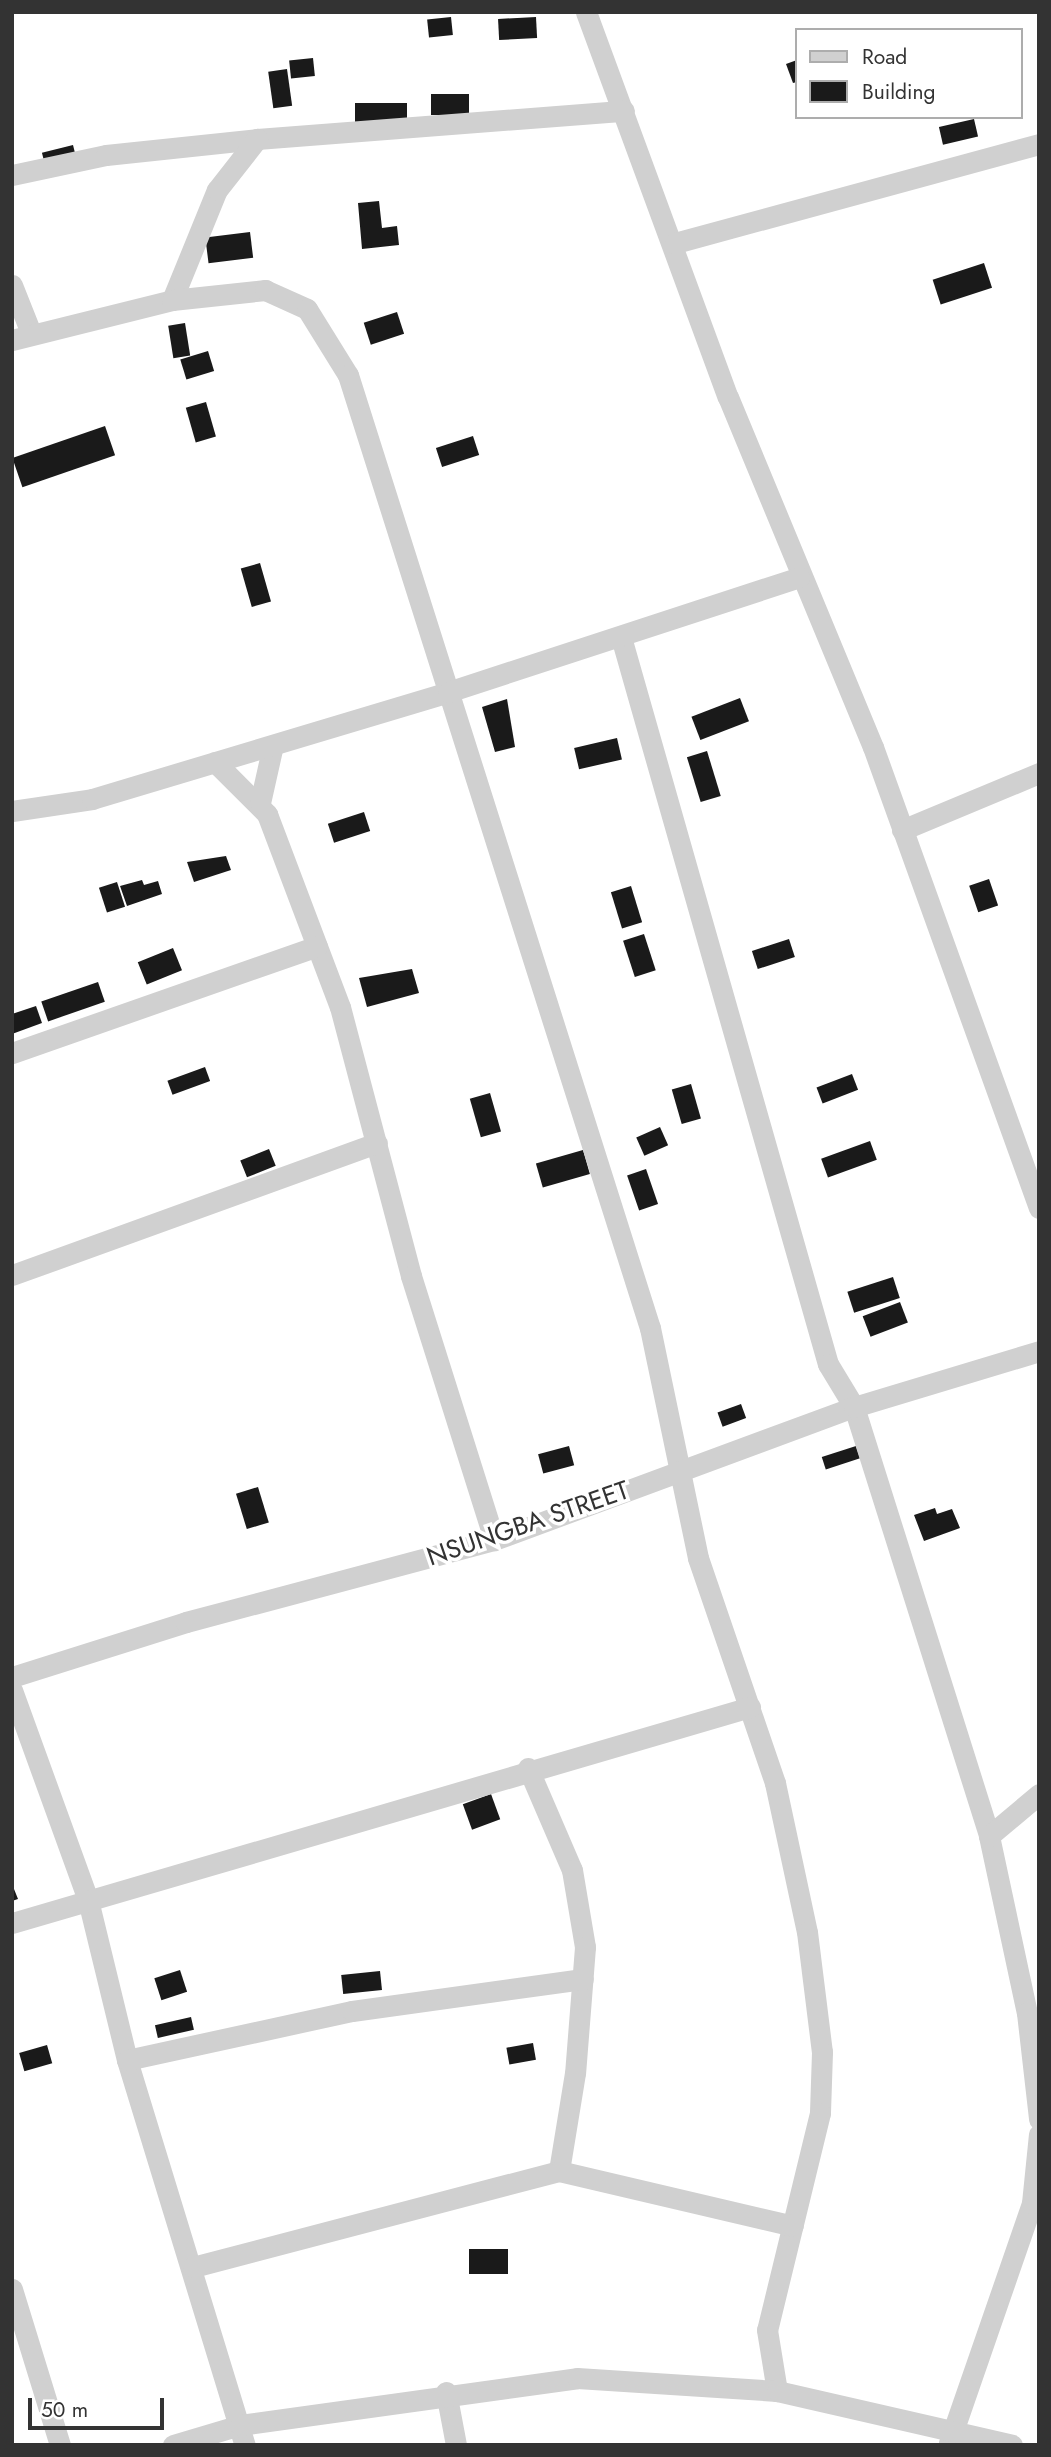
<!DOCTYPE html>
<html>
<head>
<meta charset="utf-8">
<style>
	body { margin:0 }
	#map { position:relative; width:1051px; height:2457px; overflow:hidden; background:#fff; font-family:Jost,sans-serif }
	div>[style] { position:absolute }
	.building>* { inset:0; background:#1a1a1a; transform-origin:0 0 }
	.minor>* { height:21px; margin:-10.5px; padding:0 10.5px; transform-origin:10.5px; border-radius:10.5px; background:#d0d0d0 }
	span { translate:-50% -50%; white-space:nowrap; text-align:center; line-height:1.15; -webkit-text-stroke:7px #fff; paint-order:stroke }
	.street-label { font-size:26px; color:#333 }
	.frame { position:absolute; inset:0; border:14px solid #333; pointer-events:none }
	.legend { position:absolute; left:795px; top:28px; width:228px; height:91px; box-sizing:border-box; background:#fff; border:2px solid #adadad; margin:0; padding:9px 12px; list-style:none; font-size:21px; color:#333 }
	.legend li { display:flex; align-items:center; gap:14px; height:35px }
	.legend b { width:35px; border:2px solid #adadad }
	.scale { position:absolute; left:28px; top:2398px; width:136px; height:32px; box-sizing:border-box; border:4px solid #333; border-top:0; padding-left:9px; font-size:21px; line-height:24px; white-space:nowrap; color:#333; -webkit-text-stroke:5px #fff; paint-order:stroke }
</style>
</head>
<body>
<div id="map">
	<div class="building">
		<i style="left:451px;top:17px;width:18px;height:24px;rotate:84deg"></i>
		<i style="left:536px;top:17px;width:21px;height:38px;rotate:87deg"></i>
		<i style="left:313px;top:58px;width:18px;height:24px;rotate:84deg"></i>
		<i style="clip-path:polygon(797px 60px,797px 82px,793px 83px,786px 64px)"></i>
		<i style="left:287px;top:69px;width:37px;height:19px;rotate:82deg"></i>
		<i style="left:469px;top:94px;width:21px;height:38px;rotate:90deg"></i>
		<i style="left:407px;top:103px;width:19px;height:52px;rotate:90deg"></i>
		<i style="left:974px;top:119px;width:18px;height:36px;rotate:77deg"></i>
		<i style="left:73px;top:145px;width:16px;height:32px;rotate:76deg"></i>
		<i style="clip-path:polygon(379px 201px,382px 228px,397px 226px,399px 245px,362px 249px,358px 203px)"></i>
		<i style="left:250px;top:232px;width:26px;height:45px;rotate:83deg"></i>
		<i style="left:984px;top:263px;width:26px;height:54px;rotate:72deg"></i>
		<i style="left:397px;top:312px;width:23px;height:35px;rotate:72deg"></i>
		<i style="left:185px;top:323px;width:33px;height:17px;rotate:81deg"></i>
		<i style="left:208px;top:351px;width:21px;height:29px;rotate:73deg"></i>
		<i style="left:206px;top:402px;width:36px;height:21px;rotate:74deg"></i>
		<i style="left:105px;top:426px;width:31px;height:98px;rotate:71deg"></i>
		<i style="left:473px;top:436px;width:20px;height:39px;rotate:72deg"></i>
		<i style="left:260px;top:563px;width:40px;height:20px;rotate:74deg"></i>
		<i style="left:740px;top:698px;width:25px;height:52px;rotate:69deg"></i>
		<i style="clip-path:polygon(507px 699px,515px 747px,495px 752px,482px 707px)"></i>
		<i style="left:617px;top:738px;width:22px;height:44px;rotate:77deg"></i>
		<i style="left:707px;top:751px;width:47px;height:21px;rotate:73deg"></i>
		<i style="left:364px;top:812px;width:20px;height:38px;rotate:72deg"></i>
		<i style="clip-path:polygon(226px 856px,231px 870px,194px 882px,187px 862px)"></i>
		<i style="left:989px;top:879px;width:28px;height:21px;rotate:71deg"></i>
		<i style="clip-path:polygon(142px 880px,144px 885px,158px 881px,162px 894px,127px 906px,120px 886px)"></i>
		<i style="left:117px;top:882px;width:26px;height:19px;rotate:72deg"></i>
		<i style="left:631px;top:886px;width:38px;height:21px;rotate:73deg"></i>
		<i style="left:644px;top:934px;width:38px;height:22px;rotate:72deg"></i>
		<i style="left:789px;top:939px;width:19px;height:39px;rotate:72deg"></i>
		<i style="left:173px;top:948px;width:24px;height:38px;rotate:68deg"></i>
		<i style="clip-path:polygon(412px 969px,419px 993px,367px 1007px,359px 978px)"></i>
		<i style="left:98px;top:982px;width:21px;height:60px;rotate:71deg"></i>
		<i style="clip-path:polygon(36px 1006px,42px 1023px,12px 1034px,12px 1014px)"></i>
		<i style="left:205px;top:1067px;width:15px;height:40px;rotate:70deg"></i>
		<i style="left:852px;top:1074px;width:17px;height:38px;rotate:69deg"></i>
		<i style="left:691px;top:1084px;width:36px;height:20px;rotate:74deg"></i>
		<i style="left:490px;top:1093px;width:40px;height:21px;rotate:74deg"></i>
		<i style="left:660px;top:1127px;width:20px;height:26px;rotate:66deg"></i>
		<i style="left:870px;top:1141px;width:20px;height:52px;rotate:70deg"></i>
		<i style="left:269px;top:1149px;width:18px;height:31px;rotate:68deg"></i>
		<i style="left:583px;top:1150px;width:25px;height:49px;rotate:74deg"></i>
		<i style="left:646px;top:1169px;width:37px;height:20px;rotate:71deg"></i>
		<i style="left:893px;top:1277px;width:22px;height:48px;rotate:72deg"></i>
		<i style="left:900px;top:1302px;width:22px;height:40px;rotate:69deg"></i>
		<i style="left:741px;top:1404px;width:15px;height:25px;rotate:70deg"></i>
		<i style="left:569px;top:1446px;width:20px;height:32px;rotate:75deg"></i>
		<i style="left:856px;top:1446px;width:13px;height:36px;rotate:72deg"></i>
		<i style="left:258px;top:1487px;width:37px;height:23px;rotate:73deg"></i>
		<i style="clip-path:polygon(935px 1508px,937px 1514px,952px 1509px,960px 1528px,924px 1541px,914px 1515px)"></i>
		<i style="left:491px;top:1794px;width:27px;height:30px;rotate:70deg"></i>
		<i style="clip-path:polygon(12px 1884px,18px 1899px,12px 1901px)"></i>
		<i style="left:180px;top:1970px;width:23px;height:27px;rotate:72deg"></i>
		<i style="left:380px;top:1971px;width:19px;height:39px;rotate:84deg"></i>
		<i style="left:191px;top:2017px;width:13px;height:37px;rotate:77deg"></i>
		<i style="left:533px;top:2043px;width:17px;height:27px;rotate:80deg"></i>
		<i style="left:47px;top:2045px;width:19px;height:29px;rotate:74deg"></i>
		<i style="left:469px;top:2249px;width:39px;height:25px"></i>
	</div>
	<div class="minor">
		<i style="left:586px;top:12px;width:410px;rotate:69.8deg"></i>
		<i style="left:728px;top:397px;width:379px;rotate:67.5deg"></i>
		<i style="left:873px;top:747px;width:490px;rotate:70.2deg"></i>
		<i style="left:12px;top:175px;width:96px;rotate:-12deg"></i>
		<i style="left:106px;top:155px;width:152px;rotate:-6deg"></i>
		<i style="left:257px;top:139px;width:368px;rotate:-4.4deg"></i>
		<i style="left:675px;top:243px;width:377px;rotate:-15.2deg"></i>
		<i style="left:12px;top:285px;width:52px;rotate:68.4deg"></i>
		<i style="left:172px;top:300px;width:119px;rotate:-67.8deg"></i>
		<i style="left:217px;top:190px;width:65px;rotate:-51.9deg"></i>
		<i style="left:12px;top:340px;width:165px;rotate:-14deg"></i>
		<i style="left:172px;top:300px;width:94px;rotate:-6.1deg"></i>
		<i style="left:265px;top:290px;width:46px;rotate:24.3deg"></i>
		<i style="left:307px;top:309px;width:78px;rotate:58.2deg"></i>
		<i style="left:348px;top:375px;width:1000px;rotate:72.42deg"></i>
		<i style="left:650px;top:1328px;width:235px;rotate:78.2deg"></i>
		<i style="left:698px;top:1558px;width:238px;rotate:71.1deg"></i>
		<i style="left:775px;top:1783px;width:152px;rotate:77.9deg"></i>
		<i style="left:807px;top:1932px;width:121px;rotate:82.9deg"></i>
		<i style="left:822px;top:2052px;width:61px;rotate:91.9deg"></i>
		<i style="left:820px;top:2113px;width:223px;rotate:103.7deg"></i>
		<i style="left:767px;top:2330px;width:62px;rotate:80.7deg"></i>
		<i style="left:621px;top:637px;width:756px;rotate:74.11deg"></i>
		<i style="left:828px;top:1364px;width:50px;rotate:58.8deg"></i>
		<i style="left:854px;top:1407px;width:450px;rotate:72.5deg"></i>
		<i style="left:989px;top:1836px;width:181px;rotate:77.9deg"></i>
		<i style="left:1027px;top:2013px;width:107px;rotate:83.5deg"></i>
		<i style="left:215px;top:762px;width:74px;rotate:45deg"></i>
		<i style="left:267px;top:814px;width:206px;rotate:69.3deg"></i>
		<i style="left:340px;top:1007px;width:278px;rotate:75.2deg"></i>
		<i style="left:411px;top:1276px;width:277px;rotate:72.5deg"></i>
		<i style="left:260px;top:803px;width:59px;rotate:-77.4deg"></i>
		<i style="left:12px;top:811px;width:81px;rotate:-8.5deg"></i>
		<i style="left:92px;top:799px;width:372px;rotate:-16.7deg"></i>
		<i style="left:448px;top:692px;width:369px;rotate:-18.1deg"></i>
		<i style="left:902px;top:830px;width:148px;rotate:-22.6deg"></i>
		<i style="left:12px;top:1053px;width:323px;rotate:-19.3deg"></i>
		<i style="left:12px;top:1275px;width:388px;rotate:-19.9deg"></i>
		<i style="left:12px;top:1677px;width:182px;rotate:-17.5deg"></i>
		<i style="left:186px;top:1622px;width:319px;rotate:-14.9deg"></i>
		<i style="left:494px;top:1540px;width:384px;rotate:-20.3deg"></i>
		<i style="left:854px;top:1407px;width:193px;rotate:-16.8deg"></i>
		<i style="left:12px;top:1690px;width:223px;rotate:70.1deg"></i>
		<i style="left:88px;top:1900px;width:165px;rotate:76.3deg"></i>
		<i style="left:127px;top:2060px;width:403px;rotate:73deg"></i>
		<i style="left:528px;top:1768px;width:111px;rotate:66.7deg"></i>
		<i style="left:572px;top:1870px;width:78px;rotate:80.4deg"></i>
		<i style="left:585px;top:1947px;width:126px;rotate:94.5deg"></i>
		<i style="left:575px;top:2073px;width:99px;rotate:99.3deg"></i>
		<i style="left:989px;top:1836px;width:65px;rotate:-40deg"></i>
		<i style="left:12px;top:1923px;width:769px;rotate:-16.31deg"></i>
		<i style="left:127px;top:2060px;width:230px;rotate:-12.3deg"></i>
		<i style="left:352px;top:2011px;width:233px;rotate:-7.9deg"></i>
		<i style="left:193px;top:2267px;width:378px;rotate:-14.7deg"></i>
		<i style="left:559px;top:2171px;width:240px;rotate:13.2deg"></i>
		<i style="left:12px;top:2289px;width:163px;rotate:72.9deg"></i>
		<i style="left:446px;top:2392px;width:54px;rotate:79.3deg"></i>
		<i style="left:949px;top:2443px;width:254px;rotate:-70.9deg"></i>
		<i style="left:1032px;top:2203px;width:69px;rotate:-84.2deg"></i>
		<i style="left:173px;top:2445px;width:70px;rotate:-16.6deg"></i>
		<i style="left:240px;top:2425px;width:340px;rotate:-7.9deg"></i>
		<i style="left:577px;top:2378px;width:200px;rotate:3.7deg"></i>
		<i style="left:777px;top:2391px;width:241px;rotate:12.9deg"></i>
	</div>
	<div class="street-label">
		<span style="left:528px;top:1524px;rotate:-19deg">NSUNGBA STREET</span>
	</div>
	<div class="frame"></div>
	<ul class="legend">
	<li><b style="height:9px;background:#d0d0d0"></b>Road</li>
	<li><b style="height:19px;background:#1a1a1a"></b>Building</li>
	</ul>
	<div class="scale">50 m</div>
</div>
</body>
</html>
